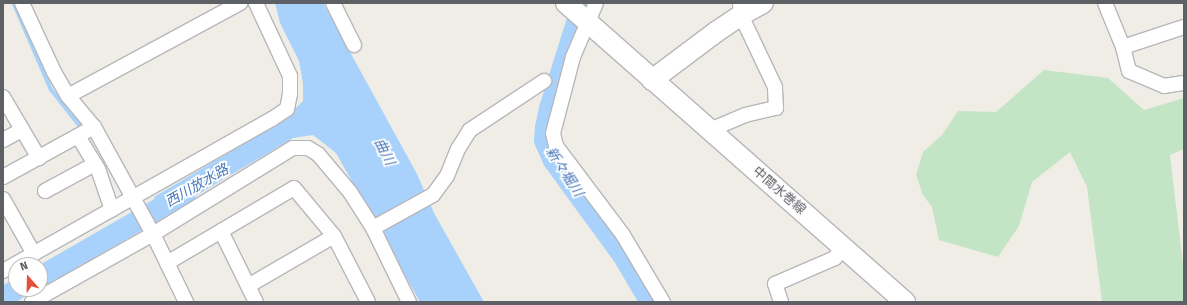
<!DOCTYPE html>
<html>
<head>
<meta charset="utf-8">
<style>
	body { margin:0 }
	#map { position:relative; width:1187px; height:305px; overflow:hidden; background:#efede5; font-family:"Fira Sans","Noto Sans JP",sans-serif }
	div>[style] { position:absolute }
	.green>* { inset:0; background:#c3e5c5 }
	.water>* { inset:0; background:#a8d2fc }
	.stream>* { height:3.5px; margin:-1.75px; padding:0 1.75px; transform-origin:1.75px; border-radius:1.75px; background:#a8d2fc }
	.river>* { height:21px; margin:-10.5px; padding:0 10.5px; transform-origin:10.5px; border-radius:10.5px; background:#a8d2fc }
	.roads { filter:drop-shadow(1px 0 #b6b7bc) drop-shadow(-1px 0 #b6b7bc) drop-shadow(0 1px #b6b7bc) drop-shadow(0 -1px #b6b7bc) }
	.street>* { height:14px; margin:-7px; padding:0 7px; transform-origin:7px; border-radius:7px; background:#fff }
	.secondary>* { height:20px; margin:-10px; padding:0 10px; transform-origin:10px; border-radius:10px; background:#fff }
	span { translate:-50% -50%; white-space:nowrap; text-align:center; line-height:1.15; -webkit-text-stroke:3.5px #fff; paint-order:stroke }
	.street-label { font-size:13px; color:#5d6065 }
	.water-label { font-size:14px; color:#4776b7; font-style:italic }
	.frame { position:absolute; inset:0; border:4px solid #5d6065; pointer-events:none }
	.north { position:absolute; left:8px; top:257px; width:40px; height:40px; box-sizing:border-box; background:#fff; border:1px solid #bebfc1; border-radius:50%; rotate:340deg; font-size:11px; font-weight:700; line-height:16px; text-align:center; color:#5d6065 }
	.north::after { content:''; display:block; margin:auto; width:14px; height:18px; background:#e35037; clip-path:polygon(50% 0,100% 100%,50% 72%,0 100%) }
</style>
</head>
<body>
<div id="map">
	<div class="green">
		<i style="clip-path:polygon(1044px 70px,1108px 78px,1144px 110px,1184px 98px,1184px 149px,1170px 155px,1184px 273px,1184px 302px,1102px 302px,1087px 187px,1070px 152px,1032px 182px,1019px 226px,998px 257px,939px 240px,932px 207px,923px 195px,916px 175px,923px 152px,942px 135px,958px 111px,996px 112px)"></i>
	</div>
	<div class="water">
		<i style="clip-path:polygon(275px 3px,323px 3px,417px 174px,434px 213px,484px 302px,420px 302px,336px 153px,313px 135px,293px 138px,165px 214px,154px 197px,281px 122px,303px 101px,303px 83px,299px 61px,280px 23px)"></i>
	</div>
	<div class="stream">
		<i style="left:14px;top:3px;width:94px;rotate:66.7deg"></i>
		<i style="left:51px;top:89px;width:47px;rotate:51.9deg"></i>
	</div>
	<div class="river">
		<i style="left:582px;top:3px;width:110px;rotate:107.4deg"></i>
		<i style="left:549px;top:108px;width:19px;rotate:102deg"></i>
		<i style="left:545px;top:127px;width:13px;rotate:94deg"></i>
		<i style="left:544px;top:140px;width:22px;rotate:66deg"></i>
		<i style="left:553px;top:160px;width:119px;rotate:53.9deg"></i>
		<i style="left:623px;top:256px;width:53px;rotate:59.6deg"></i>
		<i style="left:40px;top:276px;width:168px;rotate:-29.9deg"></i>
		<i style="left:3px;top:297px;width:15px;rotate:-32deg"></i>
	</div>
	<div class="roads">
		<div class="street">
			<i style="left:22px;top:3px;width:76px;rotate:65.1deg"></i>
			<i style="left:54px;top:72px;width:28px;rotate:60deg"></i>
			<i style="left:68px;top:96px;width:40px;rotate:50deg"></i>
			<i style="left:94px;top:127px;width:122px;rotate:61.1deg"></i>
			<i style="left:153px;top:234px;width:76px;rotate:64.1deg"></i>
			<i style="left:333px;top:3px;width:47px;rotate:63.4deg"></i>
			<i style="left:596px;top:3px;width:59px;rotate:113.1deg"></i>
			<i style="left:573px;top:57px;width:79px;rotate:104.7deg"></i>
			<i style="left:553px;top:133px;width:13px;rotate:77deg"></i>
			<i style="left:556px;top:146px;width:111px;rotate:53deg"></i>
			<i style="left:623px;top:235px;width:78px;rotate:59.2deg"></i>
			<i style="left:1105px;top:3px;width:48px;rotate:67.8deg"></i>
			<i style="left:1123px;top:47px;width:25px;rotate:76deg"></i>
			<i style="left:1129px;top:71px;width:38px;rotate:23deg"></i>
			<i style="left:1164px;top:86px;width:20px;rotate:-9deg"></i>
			<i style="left:1123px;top:47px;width:64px;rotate:-18.2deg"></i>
			<i style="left:68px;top:96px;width:196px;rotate:-28.4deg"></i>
			<i style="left:3px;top:97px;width:71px;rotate:59.5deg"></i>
			<i style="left:710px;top:130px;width:38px;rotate:-23deg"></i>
			<i style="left:745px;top:115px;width:32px;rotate:-13deg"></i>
			<i style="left:776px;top:108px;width:21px;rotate:-93deg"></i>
			<i style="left:775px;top:87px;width:80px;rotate:-115.3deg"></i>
			<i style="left:741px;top:15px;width:12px;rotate:-95deg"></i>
			<i style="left:78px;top:136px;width:39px;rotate:59deg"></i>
			<i style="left:98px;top:169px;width:43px;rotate:71.1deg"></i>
			<i style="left:3px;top:140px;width:21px;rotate:-28deg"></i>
			<i style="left:3px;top:177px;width:104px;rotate:-28.8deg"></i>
			<i style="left:45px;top:191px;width:57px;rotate:-28.4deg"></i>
			<i style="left:3px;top:199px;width:63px;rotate:60.6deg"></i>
			<i style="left:373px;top:228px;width:68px;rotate:-28.8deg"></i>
			<i style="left:433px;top:195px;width:24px;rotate:-54deg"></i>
			<i style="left:447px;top:176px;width:29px;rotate:-68deg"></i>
			<i style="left:458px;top:149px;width:22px;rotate:-58deg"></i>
			<i style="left:470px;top:130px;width:89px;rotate:-33.5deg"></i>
			<i style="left:221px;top:231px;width:79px;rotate:63.8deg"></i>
			<i style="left:167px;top:263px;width:147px;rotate:-30.6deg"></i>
			<i style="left:294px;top:188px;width:62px;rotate:50.2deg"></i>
			<i style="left:334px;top:236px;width:74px;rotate:62.7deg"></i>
			<i style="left:3px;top:271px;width:309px;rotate:-29.5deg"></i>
			<i style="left:272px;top:119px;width:18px;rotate:-34deg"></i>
			<i style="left:287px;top:109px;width:15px;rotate:-79deg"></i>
			<i style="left:290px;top:94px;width:18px;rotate:-90deg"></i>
			<i style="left:290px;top:76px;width:81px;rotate:-115deg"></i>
			<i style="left:248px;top:286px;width:99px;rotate:-30.2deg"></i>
			<i style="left:32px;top:302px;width:139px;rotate:-29.3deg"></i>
			<i style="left:153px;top:234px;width:164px;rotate:-31.6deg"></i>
			<i style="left:293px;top:148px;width:15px"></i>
			<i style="left:308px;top:148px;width:12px;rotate:31deg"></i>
			<i style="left:318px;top:154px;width:50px;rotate:49.9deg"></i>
			<i style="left:350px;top:192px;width:43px;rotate:57.4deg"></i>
			<i style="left:373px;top:228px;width:82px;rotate:64.1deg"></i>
			<i style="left:781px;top:302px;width:19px;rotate:-108deg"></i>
			<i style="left:775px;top:284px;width:65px;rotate:-23.4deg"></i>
			<i style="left:835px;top:258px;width:13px;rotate:-58deg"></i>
		</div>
		<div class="secondary">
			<i style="left:566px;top:3px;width:452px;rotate:41.4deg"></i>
			<i style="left:652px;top:80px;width:80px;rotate:-36.9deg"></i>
			<i style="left:716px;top:32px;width:30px;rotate:-34deg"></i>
			<i style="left:741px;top:15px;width:25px;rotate:-29deg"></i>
		</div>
	</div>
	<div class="street-label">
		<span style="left:779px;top:191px;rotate:41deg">中間水巻線</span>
	</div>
	<div class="water-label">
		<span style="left:384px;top:152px;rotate:63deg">曲川</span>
		<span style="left:564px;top:172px;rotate:57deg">新々堀川</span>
		<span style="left:197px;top:186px;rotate:-30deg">西川放水路</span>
	</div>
	<div class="frame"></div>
	<div class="north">N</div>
</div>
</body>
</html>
